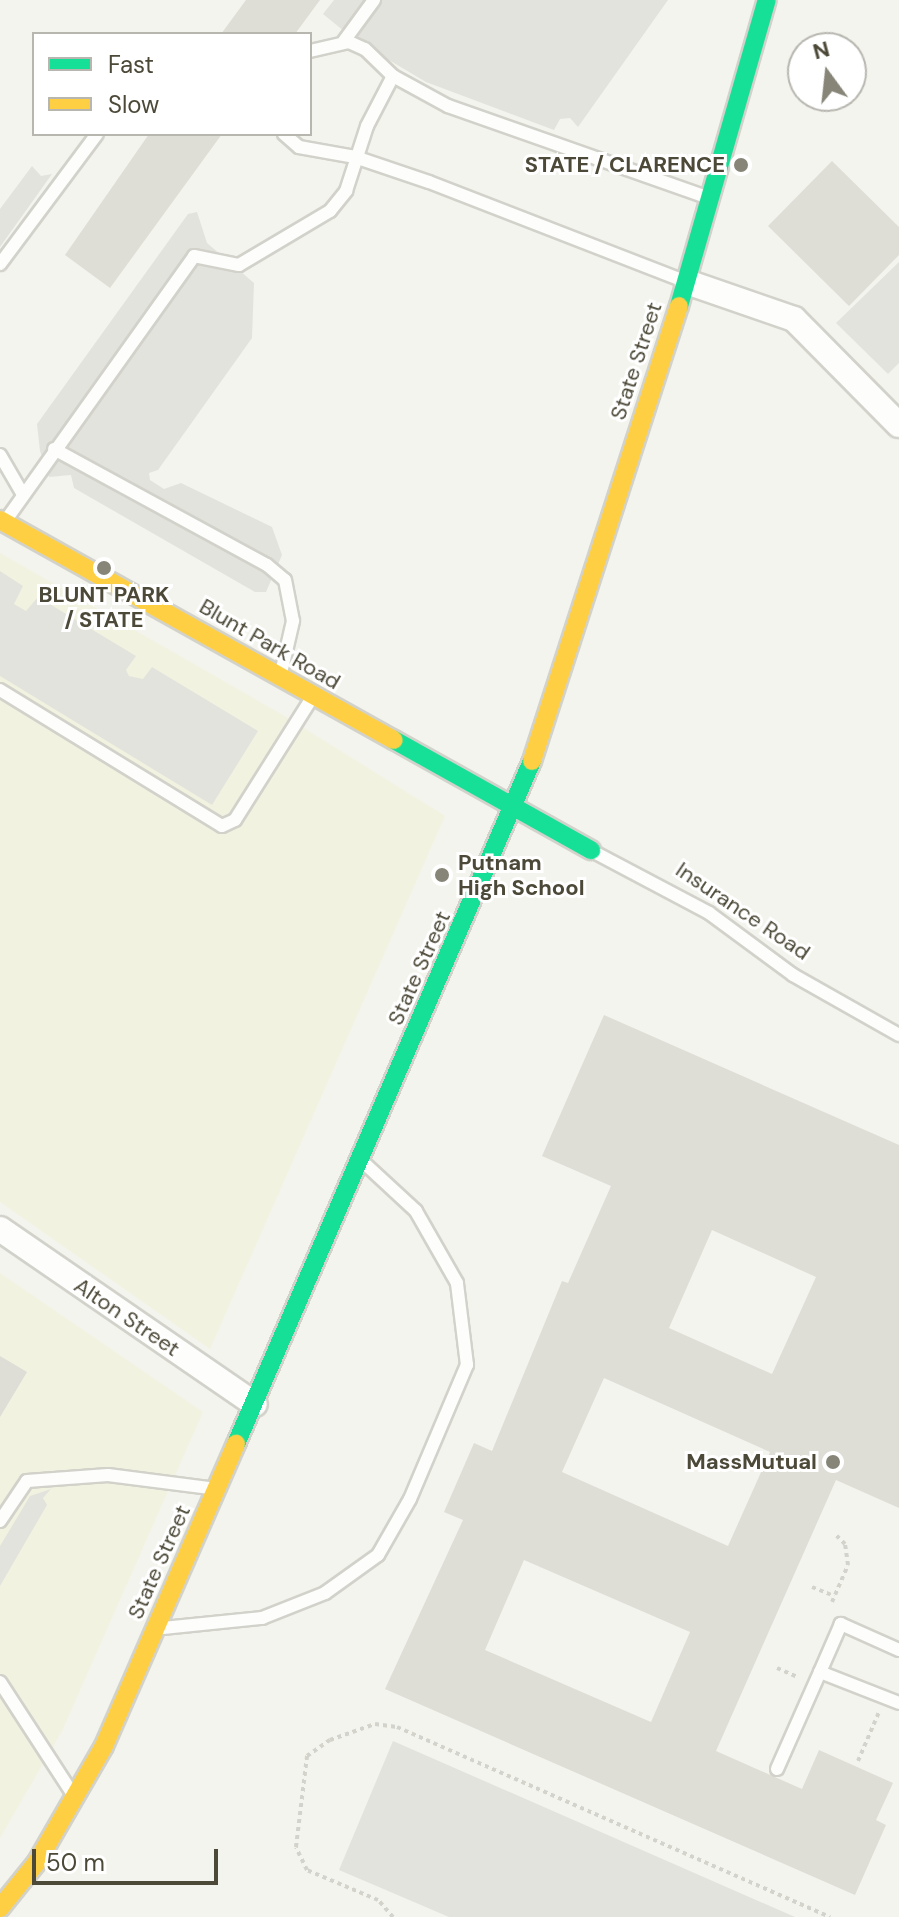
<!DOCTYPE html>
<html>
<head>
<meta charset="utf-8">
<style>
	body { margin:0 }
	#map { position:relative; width:899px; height:1917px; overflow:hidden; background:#f4f4ee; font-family:"DM Sans",sans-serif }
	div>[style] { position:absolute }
	.education>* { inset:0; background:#f2f2e0 }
	.parking>* { inset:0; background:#e3e3dd }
	.building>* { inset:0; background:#deddd6 }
	.path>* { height:4px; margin-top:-2px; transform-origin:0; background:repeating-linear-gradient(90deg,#d3d3cc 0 4px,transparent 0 8px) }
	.roads { filter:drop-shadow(2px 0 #d2d2cb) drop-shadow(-2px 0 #d2d2cb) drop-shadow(0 2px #d2d2cb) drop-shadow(0 -2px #d2d2cb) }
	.lane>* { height:12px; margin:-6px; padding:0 6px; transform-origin:6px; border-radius:6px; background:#fdfdfc }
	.street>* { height:24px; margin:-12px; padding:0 12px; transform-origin:12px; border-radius:12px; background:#fdfdfc }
	.fast>* { height:18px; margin:-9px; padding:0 9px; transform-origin:9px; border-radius:9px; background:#16e098 }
	.slow>* { height:18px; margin:-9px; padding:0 9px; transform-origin:9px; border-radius:9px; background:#ffcf43 }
	.dots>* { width:22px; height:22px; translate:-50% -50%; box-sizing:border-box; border:4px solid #fff; border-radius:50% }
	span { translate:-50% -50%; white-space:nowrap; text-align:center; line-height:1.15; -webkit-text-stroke:6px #fff; paint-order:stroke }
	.poi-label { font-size:22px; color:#4c4938; font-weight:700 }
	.right { translate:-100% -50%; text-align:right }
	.left { translate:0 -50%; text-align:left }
	.street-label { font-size:22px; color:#4c4938 }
	.legend { position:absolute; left:32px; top:32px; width:280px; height:104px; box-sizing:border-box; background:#fff; border:2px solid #b7b6af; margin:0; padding:10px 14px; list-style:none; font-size:24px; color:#4c4938 }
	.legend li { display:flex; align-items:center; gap:16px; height:40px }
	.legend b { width:40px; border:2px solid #b7b6af }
	.north { position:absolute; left:787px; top:32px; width:80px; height:80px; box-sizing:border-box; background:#fff; border:2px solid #b7b6af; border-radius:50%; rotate:345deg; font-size:22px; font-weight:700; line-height:32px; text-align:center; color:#4c4938 }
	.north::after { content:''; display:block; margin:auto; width:28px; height:36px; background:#878578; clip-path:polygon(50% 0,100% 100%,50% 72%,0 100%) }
	.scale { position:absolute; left:32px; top:1849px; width:186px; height:36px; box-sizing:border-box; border:4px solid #4c4938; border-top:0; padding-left:10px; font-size:24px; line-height:28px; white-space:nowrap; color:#4c4938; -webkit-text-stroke:6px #fff; paint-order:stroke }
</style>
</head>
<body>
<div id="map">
	<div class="education">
		<i style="clip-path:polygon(0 553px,283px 715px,445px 816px,210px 1349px,0 1202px)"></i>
		<i style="clip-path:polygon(0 1273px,203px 1412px,62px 1731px,0 1838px)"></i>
	</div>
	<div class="parking">
		<i style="clip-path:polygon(334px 0,668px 0,578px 127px,570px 118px,560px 119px,554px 130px,426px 82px,355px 40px,323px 14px)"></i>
		<i style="clip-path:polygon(32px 166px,41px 176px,52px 174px,0 247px,0 209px)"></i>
		<i style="clip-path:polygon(197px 212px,207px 243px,254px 283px,252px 338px,158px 470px,149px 473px,150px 480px,164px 489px,181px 483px,272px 527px,282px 555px,266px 592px,255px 592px,74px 488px,71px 475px,49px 477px,40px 451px,37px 424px,188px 214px)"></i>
		<i style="clip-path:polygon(899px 262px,899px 363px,888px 374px,836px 323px)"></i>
		<i style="clip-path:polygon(0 571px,23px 586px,14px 604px,26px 611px,38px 597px,136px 656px,126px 670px,129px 676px,143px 679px,152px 667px,258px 731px,212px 805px,0 676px)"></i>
		<i style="clip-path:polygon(51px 1489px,43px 1498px,47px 1505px,0 1586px,0 1546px,30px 1496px)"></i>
		<i style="clip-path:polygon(393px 1741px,795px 1917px,449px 1917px,339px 1870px)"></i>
	</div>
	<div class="building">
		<i style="clip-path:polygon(246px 0,320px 0,295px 34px,221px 34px)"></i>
		<i style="clip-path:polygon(149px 134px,222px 134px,110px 288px,65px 255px)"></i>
		<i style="clip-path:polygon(832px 161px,899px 227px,899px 255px,849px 306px,768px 226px)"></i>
		<i style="clip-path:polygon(evenodd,604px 1015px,899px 1145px,899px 1508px,836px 1480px,716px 1751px,802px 1789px,819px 1750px,893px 1783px,876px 1820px,886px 1825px,855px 1895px,385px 1689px,463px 1520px,444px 1512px,474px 1443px,492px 1451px,562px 1281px,568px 1283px,611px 1186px,542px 1156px,604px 1015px,712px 1230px,816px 1277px,772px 1374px,669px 1328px,712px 1230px,604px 1015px,604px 1378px,770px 1452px,728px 1546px,562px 1472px,604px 1378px,604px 1015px,524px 1560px,690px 1632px,651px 1722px,485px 1650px,524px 1560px)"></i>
		<i style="clip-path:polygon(0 1356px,27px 1372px,0 1417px)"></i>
	</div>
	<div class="path">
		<i style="left:812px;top:1587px;width:24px;rotate:22deg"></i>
		<i style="left:832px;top:1602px;width:40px;rotate:-66.6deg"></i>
		<i style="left:848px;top:1565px;width:21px;rotate:-98deg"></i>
		<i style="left:845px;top:1544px;width:13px;rotate:-135deg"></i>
		<i style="left:777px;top:1668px;width:22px;rotate:24deg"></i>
		<i style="left:858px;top:1761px;width:53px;rotate:-66.8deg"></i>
		<i style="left:393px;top:1917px;width:23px;rotate:-131deg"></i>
		<i style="left:378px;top:1900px;width:77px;rotate:-157.1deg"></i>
		<i style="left:307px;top:1870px;width:25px;rotate:-116deg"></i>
		<i style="left:296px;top:1847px;width:92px;rotate:-83.1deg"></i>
		<i style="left:307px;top:1756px;width:28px;rotate:-35deg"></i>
		<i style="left:330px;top:1740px;width:48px;rotate:-19.6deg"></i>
		<i style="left:375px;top:1724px;width:22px;rotate:8deg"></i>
		<i style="left:397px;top:1727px;width:473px;rotate:23.7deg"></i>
	</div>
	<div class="roads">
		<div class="lane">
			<i style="left:344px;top:41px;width:51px;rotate:-53.8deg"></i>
			<i style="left:310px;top:51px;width:40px;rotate:-13deg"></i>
			<i style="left:349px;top:42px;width:17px;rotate:24deg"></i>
			<i style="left:365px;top:49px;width:39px;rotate:44deg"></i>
			<i style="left:393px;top:76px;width:63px;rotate:28.6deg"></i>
			<i style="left:448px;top:106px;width:271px;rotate:19.4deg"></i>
			<i style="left:284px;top:134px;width:20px;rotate:41deg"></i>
			<i style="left:299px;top:147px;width:57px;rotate:10.1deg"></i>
			<i style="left:355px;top:157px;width:78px;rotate:18.7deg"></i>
			<i style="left:429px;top:182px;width:274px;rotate:21.2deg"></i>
			<i style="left:0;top:264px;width:162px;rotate:-53.3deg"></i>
			<i style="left:54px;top:449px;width:243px;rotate:28.6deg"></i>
			<i style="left:267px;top:565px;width:23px;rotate:40deg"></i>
			<i style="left:285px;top:580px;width:42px;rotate:79deg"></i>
			<i style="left:293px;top:621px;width:53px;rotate:103deg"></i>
			<i style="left:0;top:455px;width:44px;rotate:59.9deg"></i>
			<i style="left:6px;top:520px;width:324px;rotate:-54.5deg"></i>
			<i style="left:194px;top:256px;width:46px;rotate:11.3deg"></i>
			<i style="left:239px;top:265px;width:106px;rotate:-30.7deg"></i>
			<i style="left:330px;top:211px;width:26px;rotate:-51deg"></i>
			<i style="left:346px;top:191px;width:68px;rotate:-72.1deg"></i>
			<i style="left:367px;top:126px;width:56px;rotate:-62.5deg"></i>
			<i style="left:0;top:690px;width:260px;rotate:31.5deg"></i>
			<i style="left:222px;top:826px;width:14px;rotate:-25deg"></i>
			<i style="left:235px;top:820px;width:146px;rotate:-57.8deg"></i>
			<i style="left:594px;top:852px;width:130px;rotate:27.9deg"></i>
			<i style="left:709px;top:913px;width:104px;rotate:36.4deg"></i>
			<i style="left:793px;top:975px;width:122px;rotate:29.5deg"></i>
			<i style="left:0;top:1521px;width:48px;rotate:-56deg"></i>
			<i style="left:27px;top:1481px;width:81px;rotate:-4.2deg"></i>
			<i style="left:108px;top:1475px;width:103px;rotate:7.3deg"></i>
			<i style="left:163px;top:1628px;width:100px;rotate:-5.8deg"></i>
			<i style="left:262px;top:1618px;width:68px;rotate:-21.6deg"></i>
			<i style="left:325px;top:1593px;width:65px;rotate:-35.6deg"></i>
			<i style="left:378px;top:1555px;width:64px;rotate:-60.3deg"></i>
			<i style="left:410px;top:1499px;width:146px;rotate:-67deg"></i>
			<i style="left:467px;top:1365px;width:83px;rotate:-97deg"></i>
			<i style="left:457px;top:1283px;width:83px;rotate:-119.7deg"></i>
			<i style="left:416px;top:1211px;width:69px;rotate:-137.3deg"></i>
			<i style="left:899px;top:1650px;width:64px;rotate:-155.9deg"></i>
			<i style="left:841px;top:1624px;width:52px;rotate:113.6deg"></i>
			<i style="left:820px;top:1672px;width:85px;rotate:21.4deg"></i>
			<i style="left:0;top:1682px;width:132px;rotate:57deg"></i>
			<i style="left:777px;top:1769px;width:106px;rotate:-66.1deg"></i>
		</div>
		<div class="street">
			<i style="left:687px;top:282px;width:113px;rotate:19.1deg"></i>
			<i style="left:794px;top:319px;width:149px;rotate:45.3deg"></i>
			<i style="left:0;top:1229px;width:309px;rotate:34.5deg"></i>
		</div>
		<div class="fast">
			<i style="left:679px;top:306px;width:318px;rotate:-74deg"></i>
			<i style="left:394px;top:740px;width:226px;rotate:29.2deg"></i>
			<i style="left:236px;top:1444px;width:744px;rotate:-66.57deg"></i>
		</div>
		<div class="slow">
			<i style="left:0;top:520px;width:451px;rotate:29.2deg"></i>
			<i style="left:532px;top:761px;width:478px;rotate:-72.1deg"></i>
			<i style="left:0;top:1908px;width:59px;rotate:-51.2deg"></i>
			<i style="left:37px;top:1862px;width:134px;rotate:-60deg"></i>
			<i style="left:104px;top:1746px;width:330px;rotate:-66.4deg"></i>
		</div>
	</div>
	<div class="dots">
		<i style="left:741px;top:165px;background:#878578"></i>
		<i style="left:104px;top:568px;background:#878578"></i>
		<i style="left:442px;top:875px;background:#878578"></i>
		<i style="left:833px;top:1462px;background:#878578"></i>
	</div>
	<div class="poi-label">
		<span class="right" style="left:725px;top:165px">STATE / CLARENCE</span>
		<span style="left:104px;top:607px">BLUNT PARK<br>/ STATE</span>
		<span class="left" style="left:458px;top:875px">Putnam<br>High School</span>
		<span class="right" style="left:817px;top:1462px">MassMutual</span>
	</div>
	<div class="street-label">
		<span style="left:636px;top:361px;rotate:-72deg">State Street</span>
		<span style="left:270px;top:644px;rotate:30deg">Blunt Park Road</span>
		<span style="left:743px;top:911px;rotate:34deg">Insurance Road</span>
		<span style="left:419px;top:968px;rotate:-66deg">State Street</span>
		<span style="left:127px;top:1317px;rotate:34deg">Alton Street</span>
		<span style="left:159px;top:1562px;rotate:-66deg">State Street</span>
	</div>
	<ul class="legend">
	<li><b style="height:10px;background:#16e098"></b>Fast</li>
	<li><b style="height:10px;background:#ffcf43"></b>Slow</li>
	</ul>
	<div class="north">N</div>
	<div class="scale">50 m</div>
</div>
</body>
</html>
